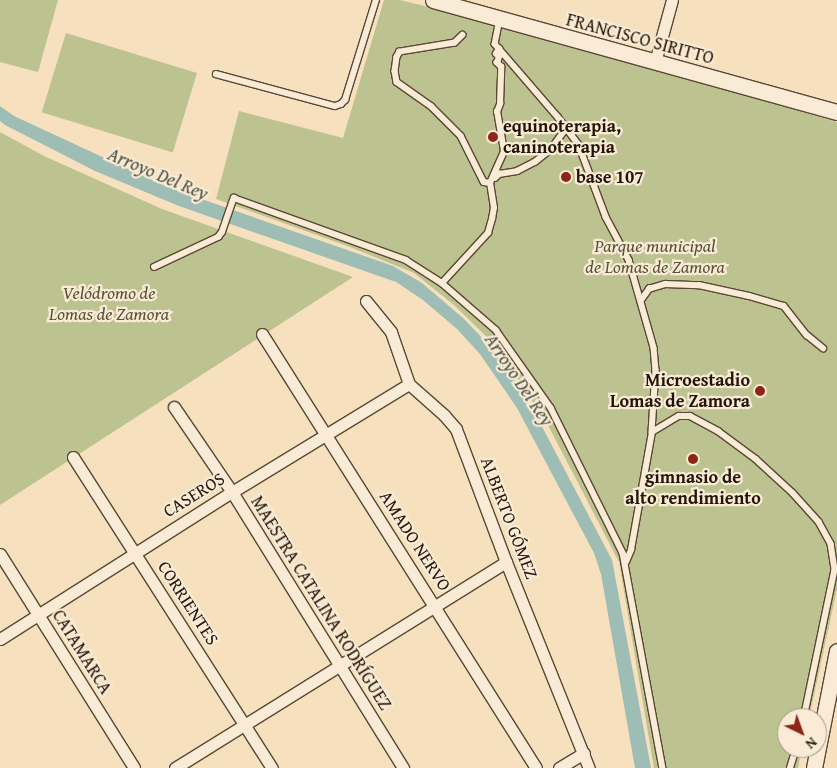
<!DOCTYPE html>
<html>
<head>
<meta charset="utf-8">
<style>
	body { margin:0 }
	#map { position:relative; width:837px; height:768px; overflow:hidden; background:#f6e0be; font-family:"Gentium Book Plus",serif }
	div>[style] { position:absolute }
	.green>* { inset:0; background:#bdc291; transform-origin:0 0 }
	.water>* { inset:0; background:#9dbdb5 }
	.roads { filter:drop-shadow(1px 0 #584834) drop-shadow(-1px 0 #584834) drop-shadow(0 1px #584834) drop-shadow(0 -1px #584834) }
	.service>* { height:5.5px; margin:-2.75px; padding:0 2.75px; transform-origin:2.75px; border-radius:2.75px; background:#f9ebd5 }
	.minor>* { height:11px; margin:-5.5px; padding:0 5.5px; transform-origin:5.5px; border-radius:5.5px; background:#f9ebd5 }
	.tertiary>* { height:15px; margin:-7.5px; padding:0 7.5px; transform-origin:7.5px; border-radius:7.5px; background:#f9ebd5 }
	.dots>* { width:14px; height:14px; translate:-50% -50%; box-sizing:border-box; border:2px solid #f9ebd5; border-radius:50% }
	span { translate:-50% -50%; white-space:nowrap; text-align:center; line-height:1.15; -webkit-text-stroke:4.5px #f9ebd5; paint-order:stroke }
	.street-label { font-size:18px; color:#231506 }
	.poi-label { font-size:18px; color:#231506; font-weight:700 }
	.left { translate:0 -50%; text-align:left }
	.right { translate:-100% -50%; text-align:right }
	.park-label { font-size:18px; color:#595237; font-style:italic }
	.water-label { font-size:19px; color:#4e5043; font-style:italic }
	.north { position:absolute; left:777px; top:708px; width:50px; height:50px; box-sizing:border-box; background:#f9ebd5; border:1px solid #a39582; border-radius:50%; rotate:138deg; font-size:14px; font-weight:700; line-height:20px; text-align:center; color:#231506 }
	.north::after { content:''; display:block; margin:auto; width:18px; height:22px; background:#8f2418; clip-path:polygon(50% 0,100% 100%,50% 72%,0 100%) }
</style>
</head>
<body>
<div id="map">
	<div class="green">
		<i style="clip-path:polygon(0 0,58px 0,38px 72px,0 62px)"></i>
		<i style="clip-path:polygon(384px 0,400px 0,499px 24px,837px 122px,837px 589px,809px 718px,787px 718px,787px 748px,802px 748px,798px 768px,654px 768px,619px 562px,549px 427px,495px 345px,454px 305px,414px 273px,350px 247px,216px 199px,239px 111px,343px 138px)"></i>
		<i style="left:66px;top:33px;width:137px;height:83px;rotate:17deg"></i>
		<i style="clip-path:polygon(0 132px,44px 156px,162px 209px,353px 277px,0 505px)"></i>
	</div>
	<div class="water">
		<i style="clip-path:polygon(0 106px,14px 116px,167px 187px,393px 266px,422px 283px,463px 318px,491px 347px,527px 398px,612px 560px,651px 768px,635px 768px,601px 574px,594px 553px,517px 408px,480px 354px,457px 329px,423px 300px,396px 282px,179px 206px,95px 171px,5px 125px,0 121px)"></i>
	</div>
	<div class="roads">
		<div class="service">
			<i style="left:500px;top:19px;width:25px;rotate:101deg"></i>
			<i style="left:495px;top:44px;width:96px;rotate:49.2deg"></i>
			<i style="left:558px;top:117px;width:35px;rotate:53deg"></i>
			<i style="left:579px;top:145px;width:77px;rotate:69.4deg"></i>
			<i style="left:606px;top:217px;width:49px;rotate:61.9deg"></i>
			<i style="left:629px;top:260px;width:91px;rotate:74.1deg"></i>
			<i style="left:654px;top:348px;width:22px;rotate:85deg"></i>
			<i style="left:656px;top:370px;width:62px;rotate:93.7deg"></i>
			<i style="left:463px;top:35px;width:11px;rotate:135deg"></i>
			<i style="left:455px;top:43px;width:56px;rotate:170.7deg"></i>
			<i style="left:400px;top:52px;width:6px;rotate:121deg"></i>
			<i style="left:397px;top:57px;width:14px;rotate:98deg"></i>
			<i style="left:395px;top:71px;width:11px;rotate:80deg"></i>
			<i style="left:397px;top:82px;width:42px;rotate:35.2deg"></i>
			<i style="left:431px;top:106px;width:42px;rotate:45deg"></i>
			<i style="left:461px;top:136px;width:51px;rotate:63.4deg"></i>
			<i style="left:484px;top:182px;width:6px;rotate:9deg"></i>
			<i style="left:216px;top:74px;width:123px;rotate:15.1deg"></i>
			<i style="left:335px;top:106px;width:6px;rotate:-18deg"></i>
			<i style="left:341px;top:104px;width:6px;rotate:-45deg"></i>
			<i style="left:345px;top:100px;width:105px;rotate:-72.8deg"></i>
			<i style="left:495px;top:178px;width:6px;rotate:-45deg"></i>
			<i style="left:499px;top:174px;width:18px;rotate:-9deg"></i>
			<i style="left:517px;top:171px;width:20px;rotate:-27deg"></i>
			<i style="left:535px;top:162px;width:21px;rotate:-39deg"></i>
			<i style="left:551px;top:149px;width:26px;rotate:-54deg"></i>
			<i style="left:154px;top:267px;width:71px;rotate:-25.1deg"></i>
			<i style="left:218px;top:237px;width:6px;rotate:-51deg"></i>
			<i style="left:222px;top:232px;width:36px;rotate:-71deg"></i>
			<i style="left:234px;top:198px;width:183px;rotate:19.8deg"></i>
			<i style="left:406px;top:260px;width:43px;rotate:32.6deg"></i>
			<i style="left:442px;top:283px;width:72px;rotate:41deg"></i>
			<i style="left:496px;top:330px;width:95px;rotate:54.8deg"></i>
			<i style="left:551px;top:408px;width:162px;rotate:63.6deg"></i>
			<i style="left:623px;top:553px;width:219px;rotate:79.5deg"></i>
			<i style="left:442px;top:283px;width:68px;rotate:-47.4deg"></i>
			<i style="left:488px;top:233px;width:15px;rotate:-74deg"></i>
			<i style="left:492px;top:219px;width:11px;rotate:-80deg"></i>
			<i style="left:494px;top:208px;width:25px;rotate:-99deg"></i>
			<i style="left:490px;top:183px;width:35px;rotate:-66deg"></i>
			<i style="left:504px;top:151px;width:40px;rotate:-100deg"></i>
			<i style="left:497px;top:112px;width:9px;rotate:-69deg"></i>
			<i style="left:500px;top:104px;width:37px;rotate:-88deg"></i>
			<i style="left:501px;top:67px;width:6px;rotate:-135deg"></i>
			<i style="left:497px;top:63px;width:6px;rotate:-72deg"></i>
			<i style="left:499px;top:57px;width:4px;rotate:-135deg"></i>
			<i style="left:496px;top:54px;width:6px;rotate:-59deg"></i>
			<i style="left:641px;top:300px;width:14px;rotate:-54deg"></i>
			<i style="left:649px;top:289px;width:17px;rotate:-17deg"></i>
			<i style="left:665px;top:284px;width:34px;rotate:2deg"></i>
			<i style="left:699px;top:285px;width:51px;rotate:12.4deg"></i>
			<i style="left:749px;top:296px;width:36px;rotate:16deg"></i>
			<i style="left:784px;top:306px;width:37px;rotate:52deg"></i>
			<i style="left:807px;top:335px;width:21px;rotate:39deg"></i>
			<i style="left:626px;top:562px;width:13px;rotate:-67deg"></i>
			<i style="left:631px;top:550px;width:120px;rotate:-79.9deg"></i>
			<i style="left:652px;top:432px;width:31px;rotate:-31deg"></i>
			<i style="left:679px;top:416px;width:11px"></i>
			<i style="left:690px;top:416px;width:32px;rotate:28deg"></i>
			<i style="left:718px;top:431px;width:47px;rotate:36.4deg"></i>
			<i style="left:756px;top:459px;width:50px;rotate:42.6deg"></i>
			<i style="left:793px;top:493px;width:39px;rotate:48deg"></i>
			<i style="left:819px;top:522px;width:25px;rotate:61deg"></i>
			<i style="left:831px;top:544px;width:26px;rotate:81deg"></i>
			<i style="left:835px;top:570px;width:151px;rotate:101.8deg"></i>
			<i style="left:790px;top:768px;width:21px;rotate:-73deg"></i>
		</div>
		<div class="minor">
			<i style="left:655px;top:62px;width:64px;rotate:-74.7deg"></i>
			<i style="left:366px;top:301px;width:40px;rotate:51deg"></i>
			<i style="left:391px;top:332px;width:55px;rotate:70.9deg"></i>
			<i style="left:409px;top:384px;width:47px;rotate:41.5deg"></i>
			<i style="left:444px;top:415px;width:18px;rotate:49deg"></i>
			<i style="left:456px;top:429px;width:142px;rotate:69.4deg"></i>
			<i style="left:506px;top:562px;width:222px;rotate:68.1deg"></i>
			<i style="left:262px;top:334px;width:513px;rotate:57.73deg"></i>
			<i style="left:174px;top:407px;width:103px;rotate:55.7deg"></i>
			<i style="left:232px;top:492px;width:325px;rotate:58.2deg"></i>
			<i style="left:73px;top:457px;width:369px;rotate:57.4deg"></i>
			<i style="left:0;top:554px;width:252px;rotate:57.9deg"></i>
			<i style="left:0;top:639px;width:275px;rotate:-32.4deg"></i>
			<i style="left:232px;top:492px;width:207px;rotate:-31.4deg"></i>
			<i style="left:175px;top:768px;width:390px;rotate:-31.9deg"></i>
			<i style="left:559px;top:768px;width:29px;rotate:-31deg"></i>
		</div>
		<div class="tertiary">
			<i style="left:433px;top:0;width:419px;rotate:15.5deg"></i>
			<i style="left:814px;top:768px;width:119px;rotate:-78.9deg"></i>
		</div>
	</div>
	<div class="dots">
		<i style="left:493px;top:137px;background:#8f2418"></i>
		<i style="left:566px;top:177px;background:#8f2418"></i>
		<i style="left:760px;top:391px;background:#8f2418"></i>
		<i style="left:693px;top:459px;background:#8f2418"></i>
	</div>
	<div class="street-label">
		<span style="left:640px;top:39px;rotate:15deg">FRANCISCO SIRITTO</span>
		<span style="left:194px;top:495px;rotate:-32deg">CASEROS</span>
		<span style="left:509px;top:518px;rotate:69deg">ALBERTO GÓMEZ</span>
		<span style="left:415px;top:541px;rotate:57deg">AMADO NERVO</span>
		<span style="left:188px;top:603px;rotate:57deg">CORRIENTES</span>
		<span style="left:321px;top:603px;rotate:58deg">MAESTRA CATALINA RODRÍGUEZ</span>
		<span style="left:82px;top:652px;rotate:58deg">CATAMARCA</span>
	</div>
	<div class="poi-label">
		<span class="left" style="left:503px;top:137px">equinoterapia,<br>caninoterapia</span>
		<span class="left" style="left:576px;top:177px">base 107</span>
		<span class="right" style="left:750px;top:391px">Microestadio<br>Lomas de Zamora</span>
		<span style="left:693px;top:488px">gimnasio de<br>alto rendimiento</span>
	</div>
	<div class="park-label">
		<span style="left:655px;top:257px">Parque municipal<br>de Lomas de Zamora</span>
		<span style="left:109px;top:304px">Velódromo de<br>Lomas de Zamora</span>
	</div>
	<div class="water-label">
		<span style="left:158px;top:174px;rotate:23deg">Arroyo Del Rey</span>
		<span style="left:519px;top:380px;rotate:56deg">Arroyo Del Rey</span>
	</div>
	<div class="north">N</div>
</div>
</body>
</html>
